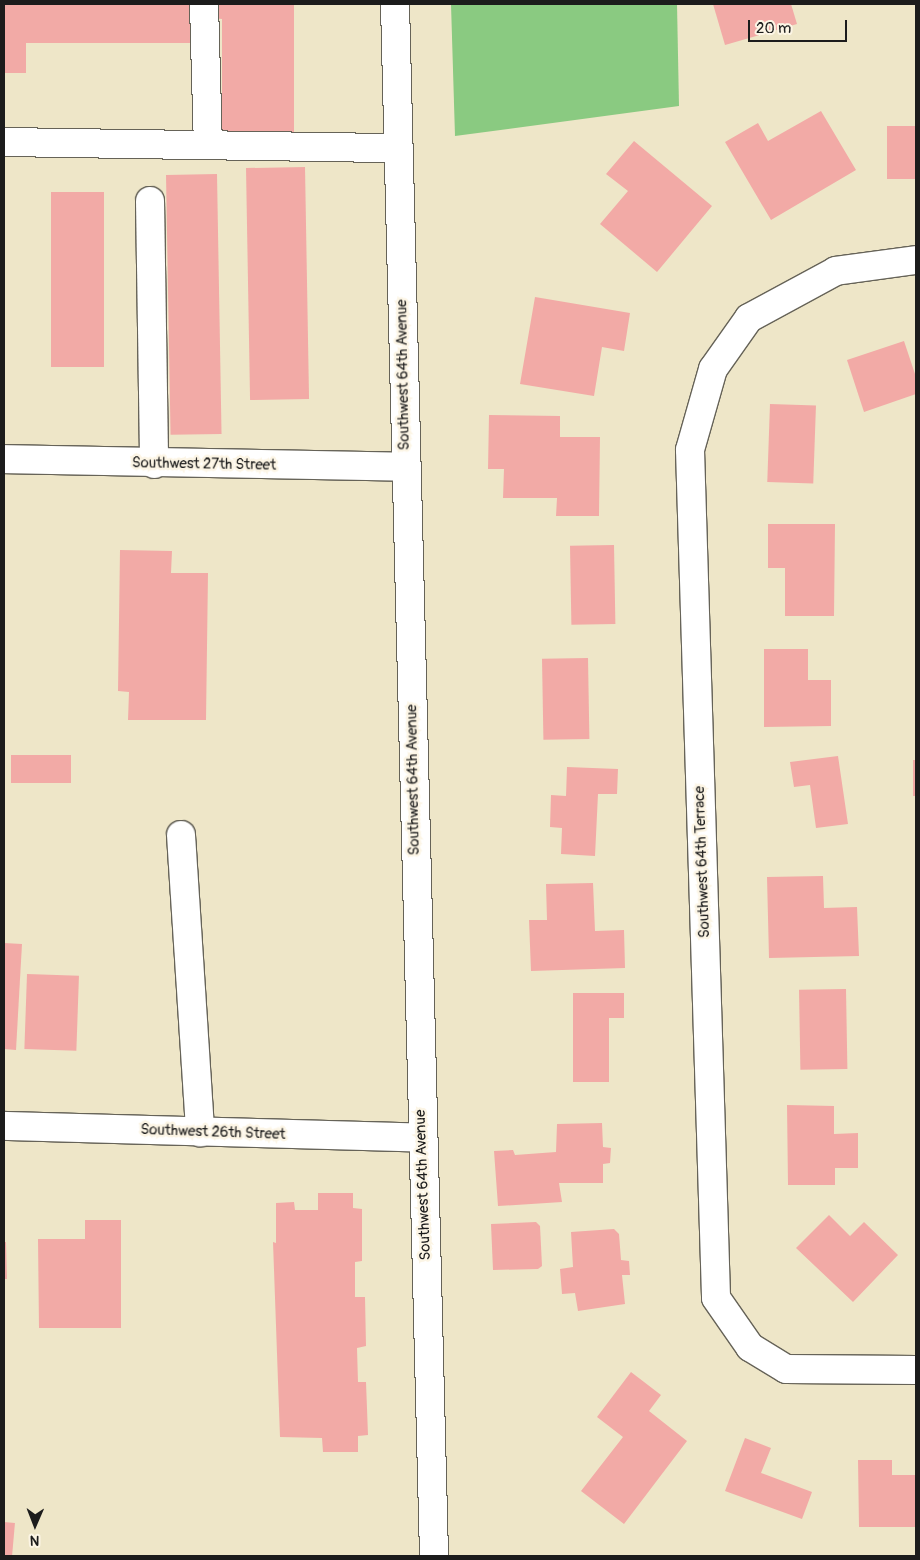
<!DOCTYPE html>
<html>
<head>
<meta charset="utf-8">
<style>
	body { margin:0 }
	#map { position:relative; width:920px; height:1560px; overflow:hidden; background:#eee6c8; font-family:Pangolin,sans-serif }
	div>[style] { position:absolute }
	.green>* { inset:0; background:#8aca81 }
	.building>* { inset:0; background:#f2aaa6; transform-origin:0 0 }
	.roads { filter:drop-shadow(1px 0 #666358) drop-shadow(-1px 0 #666358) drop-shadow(0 1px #666358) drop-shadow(0 -1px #666358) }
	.minor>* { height:28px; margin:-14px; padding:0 14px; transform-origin:14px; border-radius:14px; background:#fff }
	span { translate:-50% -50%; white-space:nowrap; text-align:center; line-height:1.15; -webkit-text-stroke:5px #fcf5e5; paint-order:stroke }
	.street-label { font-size:15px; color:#1c1c1c }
	.frame { position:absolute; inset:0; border:5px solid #1c1c1c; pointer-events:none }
	.north { position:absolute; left:10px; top:1500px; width:50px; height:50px; -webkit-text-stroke:4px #fcf5e5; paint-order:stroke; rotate:181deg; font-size:14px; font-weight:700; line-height:20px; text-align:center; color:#1c1c1c }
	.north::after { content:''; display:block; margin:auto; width:18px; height:22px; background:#1c1c1c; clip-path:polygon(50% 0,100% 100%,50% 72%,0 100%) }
	.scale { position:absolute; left:748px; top:20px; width:99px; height:22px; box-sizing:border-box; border:2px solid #1c1c1c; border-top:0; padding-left:6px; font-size:15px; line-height:18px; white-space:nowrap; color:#1c1c1c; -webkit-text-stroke:4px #fcf5e5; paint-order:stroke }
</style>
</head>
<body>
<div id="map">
	<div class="green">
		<i style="clip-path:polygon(451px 4px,677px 4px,679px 106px,455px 136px)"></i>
	</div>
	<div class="building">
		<i style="clip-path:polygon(4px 4px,196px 4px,195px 43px,26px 43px,26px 73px,4px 73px)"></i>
		<i style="clip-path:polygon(211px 4px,294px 4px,294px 132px,222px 132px,222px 19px,211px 18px)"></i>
		<i style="clip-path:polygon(713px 4px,791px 4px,797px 24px,725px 45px)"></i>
		<i style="clip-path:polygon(821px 111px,856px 170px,771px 220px,725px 142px,758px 123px,768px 141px)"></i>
		<i style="left:916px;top:126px;width:53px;height:29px;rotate:90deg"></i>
		<i style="clip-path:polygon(634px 141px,712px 206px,657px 272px,600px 224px,628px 191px,606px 174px)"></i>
		<i style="left:305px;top:167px;width:232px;height:59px;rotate:89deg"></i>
		<i style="left:217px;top:174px;width:260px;height:51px;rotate:89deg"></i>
		<i style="left:51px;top:192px;width:53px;height:175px"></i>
		<i style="clip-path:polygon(535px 297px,630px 313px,624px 351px,602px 347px,594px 396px,520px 384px)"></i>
		<i style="clip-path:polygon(904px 341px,916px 377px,916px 394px,864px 412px,847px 360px)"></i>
		<i style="left:770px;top:404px;width:46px;height:78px;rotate:2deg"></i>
		<i style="clip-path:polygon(489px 415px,560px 416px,560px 437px,600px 437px,599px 516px,556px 516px,557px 498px,503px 498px,504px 469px,488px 469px)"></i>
		<i style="clip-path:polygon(768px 524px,835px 524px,834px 616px,785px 616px,785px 568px,768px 568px)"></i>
		<i style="left:614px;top:545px;width:79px;height:44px;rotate:89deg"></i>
		<i style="clip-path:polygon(120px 550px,172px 551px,171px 573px,208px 573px,206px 720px,128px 720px,129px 692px,118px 691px)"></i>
		<i style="clip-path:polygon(764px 649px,808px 649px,808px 680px,831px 680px,831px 726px,764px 727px)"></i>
		<i style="left:588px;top:658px;width:81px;height:46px;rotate:89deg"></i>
		<i style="left:11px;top:755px;width:60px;height:28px"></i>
		<i style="clip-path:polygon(838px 756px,848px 824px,816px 828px,810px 785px,794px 787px,790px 762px)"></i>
		<i style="left:913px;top:760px;width:3px;height:36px"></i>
		<i style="clip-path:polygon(567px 767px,618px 769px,617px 794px,598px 794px,595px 856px,561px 854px,562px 828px,550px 827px,551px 795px,566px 796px)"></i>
		<i style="clip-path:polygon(823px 876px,824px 908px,857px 907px,859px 956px,769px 958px,767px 877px)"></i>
		<i style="clip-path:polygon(593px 883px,595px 931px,624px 930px,625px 968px,531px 971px,529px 920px,547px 920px,546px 884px)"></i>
		<i style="clip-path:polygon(4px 943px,22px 944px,16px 1050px,4px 1049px)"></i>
		<i style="left:27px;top:974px;width:52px;height:75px;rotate:2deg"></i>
		<i style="left:846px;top:989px;width:80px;height:47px;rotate:89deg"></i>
		<i style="clip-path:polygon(573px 993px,624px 993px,624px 1018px,609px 1018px,609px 1082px,573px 1082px)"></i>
		<i style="clip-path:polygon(787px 1105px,834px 1106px,834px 1134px,858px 1133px,858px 1168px,835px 1168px,835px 1185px,788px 1185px)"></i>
		<i style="clip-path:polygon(602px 1123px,603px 1147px,611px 1148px,610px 1163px,603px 1164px,603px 1183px,559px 1183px,562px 1202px,498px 1206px,494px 1151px,513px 1150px,515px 1155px,556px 1152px,557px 1124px)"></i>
		<i style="clip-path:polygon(318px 1193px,353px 1193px,353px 1208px,362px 1209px,362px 1261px,355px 1262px,355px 1297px,365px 1297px,366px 1346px,357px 1348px,358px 1382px,366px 1382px,368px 1435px,358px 1436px,358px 1452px,323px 1452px,322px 1438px,280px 1437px,273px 1242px,276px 1243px,276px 1203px,294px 1202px,295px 1210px,318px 1210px)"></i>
		<i style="clip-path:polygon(829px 1215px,850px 1236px,864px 1222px,898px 1255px,853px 1302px,796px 1248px)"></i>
		<i style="clip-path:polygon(85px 1220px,121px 1220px,121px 1328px,39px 1328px,38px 1239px,85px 1239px)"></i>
		<i style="clip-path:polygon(536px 1222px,540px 1226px,542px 1266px,538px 1269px,493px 1270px,491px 1224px)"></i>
		<i style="clip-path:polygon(614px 1229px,619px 1234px,621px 1260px,629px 1261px,630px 1275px,622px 1275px,625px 1304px,578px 1311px,575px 1293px,562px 1294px,560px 1269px,573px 1267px,571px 1232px)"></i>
		<i style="clip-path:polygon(4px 1242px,6px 1242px,7px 1279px,4px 1279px)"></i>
		<i style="clip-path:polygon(631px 1372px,661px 1395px,649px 1411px,687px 1441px,624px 1524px,581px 1491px,623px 1437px,597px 1417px)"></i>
		<i style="clip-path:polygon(745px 1438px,771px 1448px,761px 1473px,812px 1492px,802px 1519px,725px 1491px)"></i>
		<i style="clip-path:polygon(858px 1460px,892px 1460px,892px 1475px,916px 1475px,916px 1527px,859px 1527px)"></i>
		<i style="left:4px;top:1522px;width:11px;height:34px;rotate:5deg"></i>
	</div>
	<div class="roads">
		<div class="minor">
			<i style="left:204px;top:4px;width:141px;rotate:88.4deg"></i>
			<i style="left:395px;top:4px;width:1552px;rotate:88.56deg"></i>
			<i style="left:4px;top:142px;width:394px;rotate:0.9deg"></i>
			<i style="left:150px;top:201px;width:263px;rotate:89.1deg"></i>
			<i style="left:916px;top:260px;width:81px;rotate:172.2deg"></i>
			<i style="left:836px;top:271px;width:99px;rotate:151.6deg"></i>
			<i style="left:749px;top:318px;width:62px;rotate:125.2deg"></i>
			<i style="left:713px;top:369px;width:84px;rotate:105.9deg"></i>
			<i style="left:690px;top:450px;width:848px;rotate:88.24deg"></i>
			<i style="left:716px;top:1298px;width:60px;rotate:55.2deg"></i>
			<i style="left:750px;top:1347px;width:42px;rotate:31.4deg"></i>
			<i style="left:786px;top:1369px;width:130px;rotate:0.4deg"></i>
			<i style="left:4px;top:459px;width:401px;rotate:1.1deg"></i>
			<i style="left:181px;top:835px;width:298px;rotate:86.3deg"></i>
			<i style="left:4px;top:1126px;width:417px;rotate:1.6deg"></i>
		</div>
	</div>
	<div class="street-label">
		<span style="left:403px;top:375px;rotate:-91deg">Southwest 64th Avenue</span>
		<span style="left:204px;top:464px;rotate:1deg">Southwest 27th Street</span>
		<span style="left:413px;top:780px;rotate:-91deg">Southwest 64th Avenue</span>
		<span style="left:702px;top:862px;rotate:-92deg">Southwest 64th Terrace</span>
		<span style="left:213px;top:1132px;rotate:2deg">Southwest 26th Street</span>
		<span style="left:423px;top:1185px;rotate:-92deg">Southwest 64th Avenue</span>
	</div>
	<div class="frame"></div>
	<div class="north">N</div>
	<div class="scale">20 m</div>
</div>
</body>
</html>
